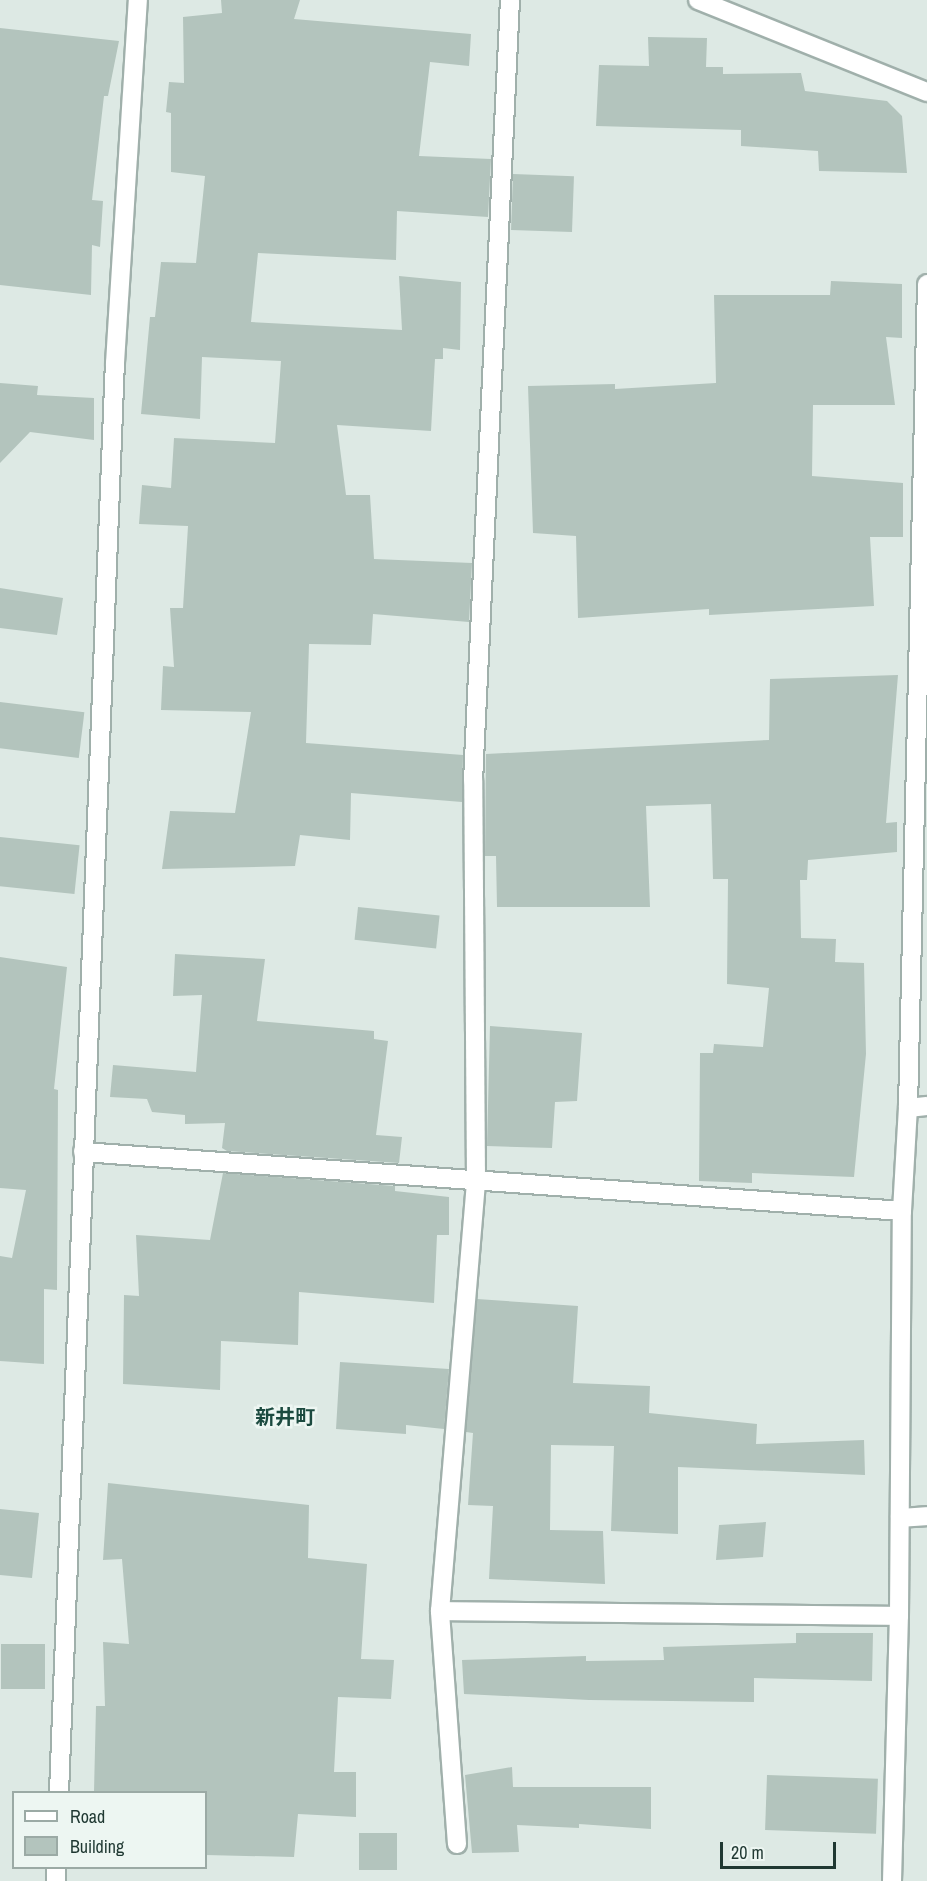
<!DOCTYPE html>
<html>
<head>
<meta charset="utf-8">
<style>
	body { margin:0 }
	#map { position:relative; width:927px; height:1881px; overflow:hidden; background:#dde9e4; font-family:"Archivo Narrow","Noto Sans JP",sans-serif }
	div>[style] { position:absolute }
	.building>* { inset:0; background:#b3c4bd; transform-origin:0 0 }
	.roads { filter:drop-shadow(2px 0 #a0b0ab) drop-shadow(-2px 0 #a0b0ab) drop-shadow(0 2px #a0b0ab) drop-shadow(0 -2px #a0b0ab) }
	.minor>* { height:18px; margin:-9px; padding:0 9px; transform-origin:9px; border-radius:9px; background:#fff }
	span { translate:-50% -50%; white-space:nowrap; text-align:center; line-height:1.15; -webkit-text-stroke:5px #edf6f2; paint-order:stroke }
	.quarter-label { font-size:20px; color:#1b4a3f; font-weight:700 }
	.legend { position:absolute; left:12px; top:1791px; width:195px; height:78px; box-sizing:border-box; background:#edf6f2; border:2px solid #9baaa5; margin:0; padding:8px 10px; list-style:none; font-size:18px; color:#1f3832 }
	.legend li { display:flex; align-items:center; gap:12px; height:30px }
	.legend b { width:30px; border:2px solid #9baaa5 }
	.scale { position:absolute; left:720px; top:1842px; width:116px; height:27px; box-sizing:border-box; border:3px solid #1f3832; border-top:0; padding-left:8px; font-size:18px; line-height:21px; white-space:nowrap; color:#1f3832; -webkit-text-stroke:4px #edf6f2; paint-order:stroke }
</style>
</head>
<body>
<div id="map">
	<div class="building">
		<i style="clip-path:polygon(221px 0,300px 0,294px 19px,471px 34px,469px 66px,430px 62px,419px 156px,491px 159px,488px 217px,397px 211px,396px 260px,258px 253px,251px 322px,402px 330px,399px 276px,461px 282px,460px 350px,443px 348px,443px 359px,435px 359px,431px 431px,337px 425px,346px 495px,370px 495px,374px 559px,472px 563px,469px 622px,373px 614px,371px 645px,309px 644px,306px 743px,463px 755px,462px 802px,351px 793px,350px 840px,300px 835px,295px 866px,162px 869px,170px 811px,235px 813px,251px 712px,161px 710px,163px 666px,174px 667px,170px 608px,183px 608px,188px 526px,139px 524px,142px 485px,171px 488px,174px 438px,275px 443px,281px 361px,202px 357px,200px 419px,141px 414px,150px 317px,155px 317px,161px 262px,196px 263px,205px 176px,171px 172px,171px 113px,166px 112px,169px 82px,184px 83px,183px 17px,222px 13px)"></i>
		<i style="clip-path:polygon(0 28px,119px 41px,108px 96px,104px 96px,92px 200px,103px 201px,100px 247px,92px 245px,91px 295px,0 285px)"></i>
		<i style="clip-path:polygon(648px 37px,707px 38px,706px 67px,723px 67px,723px 74px,801px 73px,805px 91px,887px 101px,902px 116px,907px 173px,819px 171px,818px 151px,741px 146px,741px 130px,596px 126px,599px 65px,649px 66px)"></i>
		<i style="left:513px;top:174px;width:61px;height:56px;rotate:2deg"></i>
		<i style="clip-path:polygon(831px 281px,902px 284px,902px 338px,886px 337px,895px 405px,813px 405px,812px 476px,903px 483px,903px 537px,870px 537px,874px 606px,709px 615px,709px 609px,578px 618px,576px 536px,533px 533px,528px 386px,615px 384px,615px 389px,716px 383px,714px 295px,830px 295px)"></i>
		<i style="clip-path:polygon(0 383px,38px 386px,37px 395px,94px 398px,94px 440px,30px 432px,0 463px)"></i>
		<i style="clip-path:polygon(0 588px,63px 598px,57px 635px,0 628px)"></i>
		<i style="clip-path:polygon(898px 675px,886px 823px,897px 822px,897px 852px,808px 860px,807px 880px,800px 880px,801px 938px,836px 939px,835px 962px,864px 963px,866px 1054px,854px 1177px,752px 1173px,752px 1183px,699px 1181px,700px 1053px,713px 1053px,714px 1044px,763px 1047px,769px 988px,727px 984px,728px 879px,713px 879px,711px 804px,646px 806px,650px 907px,497px 907px,496px 856px,485px 856px,486px 754px,769px 740px,770px 679px)"></i>
		<i style="left:0;top:702px;width:85px;height:46px;rotate:7deg"></i>
		<i style="left:0;top:837px;width:80px;height:49px;rotate:6deg"></i>
		<i style="left:358px;top:907px;width:82px;height:33px;rotate:6deg"></i>
		<i style="clip-path:polygon(175px 954px,265px 959px,257px 1021px,374px 1031px,374px 1039px,388px 1041px,376px 1135px,402px 1137px,399px 1163px,227px 1151px,222px 1148px,225px 1123px,185px 1124px,185px 1115px,152px 1112px,147px 1099px,110px 1097px,113px 1065px,196px 1072px,202px 995px,173px 996px)"></i>
		<i style="clip-path:polygon(0 957px,67px 967px,54px 1089px,58px 1090px,57px 1290px,44px 1289px,44px 1364px,0 1361px,0 1256px,12px 1258px,26px 1190px,0 1188px)"></i>
		<i style="clip-path:polygon(490px 1026px,582px 1033px,577px 1101px,555px 1102px,552px 1148px,487px 1146px)"></i>
		<i style="clip-path:polygon(223px 1173px,395px 1186px,395px 1191px,449px 1197px,449px 1235px,437px 1235px,434px 1303px,299px 1292px,298px 1345px,221px 1341px,220px 1390px,123px 1384px,124px 1295px,139px 1296px,136px 1235px,210px 1240px)"></i>
		<i style="clip-path:polygon(477px 1299px,578px 1306px,573px 1383px,650px 1386px,649px 1413px,757px 1424px,756px 1444px,864px 1440px,865px 1475px,678px 1467px,678px 1534px,611px 1531px,614px 1446px,551px 1445px,550px 1530px,603px 1531px,605px 1584px,489px 1579px,493px 1506px,468px 1505px,473px 1433px,466px 1432px)"></i>
		<i style="clip-path:polygon(340px 1362px,449px 1369px,444px 1429px,406px 1425px,406px 1434px,336px 1429px)"></i>
		<i style="clip-path:polygon(108px 1483px,309px 1505px,308px 1558px,367px 1564px,361px 1659px,394px 1660px,391px 1699px,338px 1697px,334px 1772px,356px 1772px,356px 1817px,298px 1814px,294px 1857px,206px 1855px,206px 1792px,94px 1792px,96px 1706px,105px 1706px,103px 1642px,129px 1644px,122px 1559px,103px 1560px)"></i>
		<i style="clip-path:polygon(0 1509px,39px 1513px,32px 1578px,0 1575px)"></i>
		<i style="clip-path:polygon(766px 1522px,763px 1557px,716px 1560px,719px 1525px)"></i>
		<i style="clip-path:polygon(796px 1633px,873px 1633px,872px 1681px,754px 1678px,754px 1702px,589px 1700px,464px 1694px,462px 1660px,586px 1656px,586px 1661px,664px 1660px,663px 1647px,796px 1643px)"></i>
		<i style="left:1px;top:1644px;width:44px;height:45px"></i>
		<i style="clip-path:polygon(512px 1767px,513px 1787px,651px 1787px,651px 1829px,579px 1824px,579px 1828px,517px 1825px,519px 1852px,472px 1853px,465px 1775px)"></i>
		<i style="left:767px;top:1775px;width:111px;height:55px;rotate:2deg"></i>
		<i style="left:359px;top:1833px;width:38px;height:37px"></i>
	</div>
	<div class="roads">
		<div class="minor">
			<i style="left:698px;top:0;width:247px;rotate:21.9deg"></i>
			<i style="left:908px;top:1108px;width:19px;rotate:-6deg"></i>
			<i style="left:83px;top:1152px;width:821px;rotate:4.12deg"></i>
			<i style="left:900px;top:1518px;width:27px;rotate:-4deg"></i>
			<i style="left:440px;top:1611px;width:459px;rotate:0.6deg"></i>
			<i style="left:59px;top:1792px;width:1430px;rotate:-87.76deg"></i>
			<i style="left:115px;top:363px;width:364px;rotate:-86.4deg"></i>
			<i style="left:457px;top:1844px;width:234px;rotate:-94.2deg"></i>
			<i style="left:440px;top:1611px;width:433px;rotate:-85.2deg"></i>
			<i style="left:476px;top:1179px;width:398px;rotate:-90.4deg"></i>
			<i style="left:473px;top:781px;width:782px;rotate:-87.29deg"></i>
			<i style="left:56px;top:1881px;width:13px;rotate:-90deg"></i>
			<i style="left:892px;top:1881px;width:265px;rotate:-88.5deg"></i>
			<i style="left:899px;top:1616px;width:405px;rotate:-89.6deg"></i>
			<i style="left:902px;top:1211px;width:103px;rotate:-86.7deg"></i>
			<i style="left:908px;top:1108px;width:824px;rotate:-88.68deg"></i>
		</div>
	</div>
	<div class="quarter-label">
		<span style="left:285px;top:1416px">新井町</span>
	</div>
	<ul class="legend">
	<li><b style="height:8px;background:#fff"></b>Road</li>
	<li><b style="height:16px;background:#b3c4bd"></b>Building</li>
	</ul>
	<div class="scale">20 m</div>
</div>
</body>
</html>
